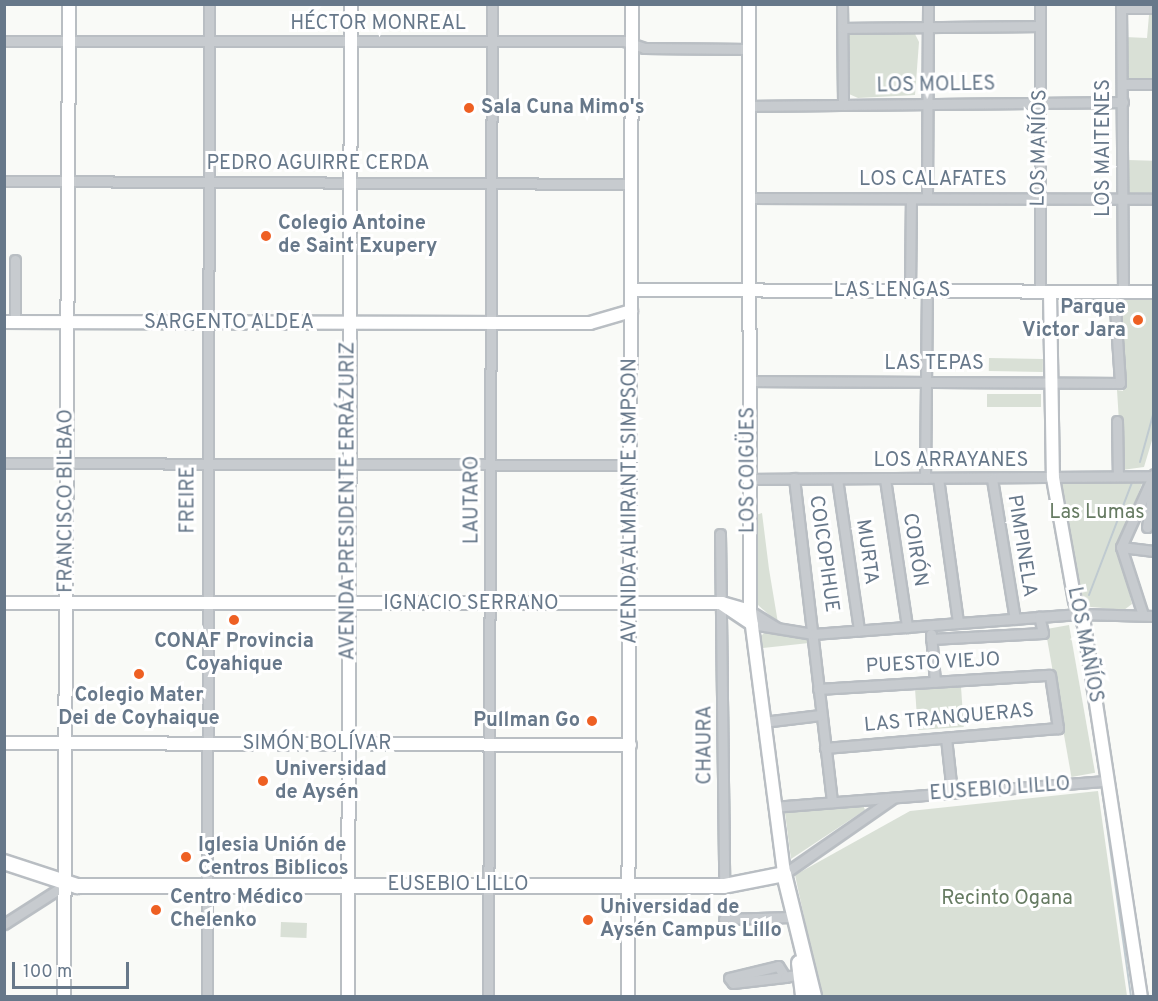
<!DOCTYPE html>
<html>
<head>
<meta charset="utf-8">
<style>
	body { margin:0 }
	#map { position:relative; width:1158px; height:1001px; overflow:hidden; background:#f9faf7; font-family:Overpass,sans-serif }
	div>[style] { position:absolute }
	.green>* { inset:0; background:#d9e0d6; transform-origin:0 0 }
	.stream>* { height:2px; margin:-1px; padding:0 1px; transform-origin:1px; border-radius:1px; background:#bfcad0 }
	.roads { filter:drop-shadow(2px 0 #b9bec3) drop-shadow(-2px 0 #b9bec3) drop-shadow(0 2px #b9bec3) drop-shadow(0 -2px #b9bec3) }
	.street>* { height:9px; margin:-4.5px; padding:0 4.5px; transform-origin:4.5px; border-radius:4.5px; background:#c7cbcf }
	.secondary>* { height:12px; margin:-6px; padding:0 6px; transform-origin:6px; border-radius:6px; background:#fff }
	.primary>* { height:14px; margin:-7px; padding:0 7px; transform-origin:7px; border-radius:7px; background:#fff }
	.dots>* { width:16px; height:16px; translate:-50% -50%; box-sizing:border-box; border:3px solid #fff; border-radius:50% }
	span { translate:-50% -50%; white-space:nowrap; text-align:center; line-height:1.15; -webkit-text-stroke:6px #fff; paint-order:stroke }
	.street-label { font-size:20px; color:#67788a }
	.poi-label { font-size:20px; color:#67788a; font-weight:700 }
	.left { translate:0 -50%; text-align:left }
	.right { translate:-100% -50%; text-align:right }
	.park-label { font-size:20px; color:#667b62 }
	.frame { position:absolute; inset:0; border:6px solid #67788a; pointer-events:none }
	.scale { position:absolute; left:12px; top:962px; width:117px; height:27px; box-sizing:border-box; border:3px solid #67788a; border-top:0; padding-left:8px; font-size:18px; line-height:21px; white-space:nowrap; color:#67788a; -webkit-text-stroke:4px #fff; paint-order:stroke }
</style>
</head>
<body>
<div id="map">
	<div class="green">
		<i style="clip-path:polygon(1149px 15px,1153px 15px,1153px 80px,1126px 80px,1125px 37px,1147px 38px)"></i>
		<i style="clip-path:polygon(847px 34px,915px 34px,919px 42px,915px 95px,858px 98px,849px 94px)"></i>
		<i style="left:1128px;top:160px;width:25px;height:33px;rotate:2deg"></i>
		<i style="clip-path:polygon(1122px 298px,1153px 299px,1153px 437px,1144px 467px,1122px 470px,1117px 390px,1123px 391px)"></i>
		<i style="left:989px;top:358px;width:54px;height:13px;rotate:1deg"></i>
		<i style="left:987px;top:394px;width:54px;height:13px"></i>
		<i style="clip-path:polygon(1144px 479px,1124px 529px,1120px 554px,1132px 604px,1124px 610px,1081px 606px,1059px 482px)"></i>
		<i style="clip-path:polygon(762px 513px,769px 569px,778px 623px,758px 605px,756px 515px)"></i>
		<i style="left:1069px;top:625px;width:150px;height:24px;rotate:80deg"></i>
		<i style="clip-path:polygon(765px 632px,807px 639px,809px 643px,763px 648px,761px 636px)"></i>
		<i style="left:961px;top:687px;width:40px;height:46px;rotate:86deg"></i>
		<i style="clip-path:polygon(1098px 791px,1127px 996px,821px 996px,795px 875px,910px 811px)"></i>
		<i style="clip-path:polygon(863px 805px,865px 810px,791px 859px,785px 813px)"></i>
		<i style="left:281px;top:922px;width:26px;height:15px;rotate:2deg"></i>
	</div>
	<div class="stream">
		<i style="left:1140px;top:462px;width:53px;rotate:-74.6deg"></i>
		<i style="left:1089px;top:595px;width:123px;rotate:-69.1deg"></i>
		<i style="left:1078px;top:626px;width:145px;rotate:81.6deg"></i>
		<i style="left:1102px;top:790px;width:208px;rotate:82deg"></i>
	</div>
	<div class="roads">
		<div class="street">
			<i style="left:842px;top:4px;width:101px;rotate:89.4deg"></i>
			<i style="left:1121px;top:4px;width:288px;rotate:89.6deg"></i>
			<i style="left:1121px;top:8px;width:33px"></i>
			<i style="left:843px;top:28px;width:197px;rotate:-0.6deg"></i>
			<i style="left:4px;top:41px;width:620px"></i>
			<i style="left:624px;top:41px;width:21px;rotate:19deg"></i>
			<i style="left:644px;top:48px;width:105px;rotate:0.5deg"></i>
			<i style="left:1122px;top:84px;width:32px"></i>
			<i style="left:749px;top:106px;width:374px;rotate:-0.6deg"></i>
			<i style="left:4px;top:181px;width:627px;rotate:0.27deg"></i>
			<i style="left:749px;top:198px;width:405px;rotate:0.1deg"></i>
			<i style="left:927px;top:198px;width:194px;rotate:-89.7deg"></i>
			<i style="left:910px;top:291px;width:92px;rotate:-89.4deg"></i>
			<i style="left:1040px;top:291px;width:287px;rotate:-90deg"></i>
			<i style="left:15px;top:322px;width:62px;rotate:-90deg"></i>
			<i style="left:748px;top:381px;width:372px;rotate:0.3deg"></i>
			<i style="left:1120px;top:383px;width:91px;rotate:-93.8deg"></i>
			<i style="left:1117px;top:421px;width:55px;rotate:89deg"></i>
			<i style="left:4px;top:463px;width:627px;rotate:0.18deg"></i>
			<i style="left:794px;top:478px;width:325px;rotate:83.3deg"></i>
			<i style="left:925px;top:478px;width:187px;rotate:-89.4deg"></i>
			<i style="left:938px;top:478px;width:146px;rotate:82.1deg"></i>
			<i style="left:748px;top:479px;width:406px;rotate:-0.4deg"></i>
			<i style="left:837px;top:479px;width:153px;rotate:81.7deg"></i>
			<i style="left:885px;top:479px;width:150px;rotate:81.5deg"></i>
			<i style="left:992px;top:479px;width:142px;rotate:80.7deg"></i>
			<i style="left:1147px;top:527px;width:44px;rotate:-80.8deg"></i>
			<i style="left:720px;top:534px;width:352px;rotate:89.3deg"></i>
			<i style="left:1121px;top:547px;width:33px;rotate:7deg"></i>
			<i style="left:750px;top:611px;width:31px;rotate:32deg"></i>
			<i style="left:1143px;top:615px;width:71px;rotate:-107.9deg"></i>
			<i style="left:1121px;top:547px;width:80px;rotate:-65.7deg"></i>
			<i style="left:752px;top:624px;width:62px;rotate:9.3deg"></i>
			<i style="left:813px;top:634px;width:267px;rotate:-4.3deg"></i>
			<i style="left:1079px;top:614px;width:75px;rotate:1.5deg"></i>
			<i style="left:931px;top:634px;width:48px;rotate:85.2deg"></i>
			<i style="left:931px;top:639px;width:112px;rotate:-3.1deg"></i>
			<i style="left:1043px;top:633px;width:17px;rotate:-103deg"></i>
			<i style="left:818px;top:689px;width:232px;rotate:-3.5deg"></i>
			<i style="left:1050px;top:675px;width:54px;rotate:81.4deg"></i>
			<i style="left:1058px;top:728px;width:234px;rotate:175.1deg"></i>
			<i style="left:763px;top:722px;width:58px;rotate:-6.9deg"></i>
			<i style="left:946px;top:738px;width:54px;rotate:83.7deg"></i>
			<i style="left:774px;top:807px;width:335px;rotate:-4.5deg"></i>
			<i style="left:784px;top:874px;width:131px;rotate:-34.8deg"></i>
			<i style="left:724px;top:919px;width:67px;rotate:-1.7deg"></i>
			<i style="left:4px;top:924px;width:72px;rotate:-32.6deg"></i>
			<i style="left:785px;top:977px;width:13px;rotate:-122deg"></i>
			<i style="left:778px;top:966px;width:50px;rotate:166.2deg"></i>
			<i style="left:729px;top:978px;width:6px;rotate:51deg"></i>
			<i style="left:733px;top:983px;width:52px;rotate:-6.6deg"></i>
			<i style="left:785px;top:977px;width:15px;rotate:-11deg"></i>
			<i style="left:207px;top:996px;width:992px;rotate:-89.88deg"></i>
			<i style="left:488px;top:996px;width:992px;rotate:-89.77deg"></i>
		</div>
		<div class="secondary">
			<i style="left:749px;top:4px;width:607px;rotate:89.91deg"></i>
			<i style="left:750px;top:611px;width:265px;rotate:82.6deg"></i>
			<i style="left:631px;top:290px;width:523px;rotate:0.22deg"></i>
			<i style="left:1050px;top:292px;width:186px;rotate:89.1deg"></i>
			<i style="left:1053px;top:478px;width:125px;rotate:79.9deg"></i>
			<i style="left:1075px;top:601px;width:26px;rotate:69deg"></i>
			<i style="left:1084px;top:625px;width:375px;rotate:81.3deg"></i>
			<i style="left:4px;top:322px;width:586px;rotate:0.1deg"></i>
			<i style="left:590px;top:323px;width:43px;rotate:-16.3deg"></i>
			<i style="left:4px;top:603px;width:718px"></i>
			<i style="left:722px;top:603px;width:29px;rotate:16deg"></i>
			<i style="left:722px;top:604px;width:36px;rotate:34deg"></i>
			<i style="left:4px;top:743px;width:626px;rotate:0.18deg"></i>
			<i style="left:64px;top:996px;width:992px;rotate:-89.71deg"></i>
			<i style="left:348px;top:996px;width:992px;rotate:-89.83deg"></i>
			<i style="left:628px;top:996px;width:992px;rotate:-89.77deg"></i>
		</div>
		<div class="primary">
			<i style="left:4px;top:862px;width:77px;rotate:18.2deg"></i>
			<i style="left:77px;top:886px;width:647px"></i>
			<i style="left:724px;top:886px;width:61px;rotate:-11.3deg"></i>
			<i style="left:784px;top:874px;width:126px;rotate:76.2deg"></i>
			<i style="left:799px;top:963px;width:33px;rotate:83deg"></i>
		</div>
	</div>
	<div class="dots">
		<i style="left:469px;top:108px;background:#ee6023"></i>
		<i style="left:266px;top:236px;background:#ee6023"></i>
		<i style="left:1138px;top:320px;background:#ee6023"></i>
		<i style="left:234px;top:620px;background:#ee6023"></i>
		<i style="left:139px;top:674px;background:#ee6023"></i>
		<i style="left:592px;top:721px;background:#ee6023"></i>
		<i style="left:263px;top:781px;background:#ee6023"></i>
		<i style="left:186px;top:857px;background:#ee6023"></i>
		<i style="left:156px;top:910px;background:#ee6023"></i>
		<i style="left:588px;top:920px;background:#ee6023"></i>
	</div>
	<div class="street-label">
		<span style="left:378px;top:24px">HÉCTOR MONREAL</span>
		<span style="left:936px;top:86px;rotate:-1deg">LOS MOLLES</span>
		<span style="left:1040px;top:148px;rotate:-89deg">LOS MAÑÍOS</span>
		<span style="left:1104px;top:148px;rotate:-90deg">LOS MAITENES</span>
		<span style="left:318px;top:164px">PEDRO AGUIRRE CERDA</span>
		<span style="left:933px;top:180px">LOS CALAFATES</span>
		<span style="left:892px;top:291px">LAS LENGAS</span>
		<span style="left:229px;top:323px">SARGENTO ALDEA</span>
		<span style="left:934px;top:364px">LAS TEPAS</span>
		<span style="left:951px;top:461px">LOS ARRAYANES</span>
		<span style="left:749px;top:470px;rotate:-90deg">LOS COIGÜES</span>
		<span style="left:189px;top:500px;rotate:-90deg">FREIRE</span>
		<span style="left:473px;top:500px;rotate:-90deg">LAUTARO</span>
		<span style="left:67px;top:501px;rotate:-90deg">FRANCISCO BILBAO</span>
		<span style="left:349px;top:501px;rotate:-90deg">AVENIDA PRESIDENTE ERRÁZURIZ</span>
		<span style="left:631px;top:501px;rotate:-90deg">AVENIDA ALMIRANTE SIMPSON</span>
		<span style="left:1021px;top:546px;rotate:81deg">PIMPINELA</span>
		<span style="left:914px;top:550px;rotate:81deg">COIRÓN</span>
		<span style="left:866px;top:552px;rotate:82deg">MURTA</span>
		<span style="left:823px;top:554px;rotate:82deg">COICOPIHUE</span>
		<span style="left:471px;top:604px">IGNACIO SERRANO</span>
		<span style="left:1084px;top:645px;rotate:79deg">LOS MAÑÍOS</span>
		<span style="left:933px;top:664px;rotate:-3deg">PUESTO VIEJO</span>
		<span style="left:949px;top:719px;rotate:-5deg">LAS TRANQUERAS</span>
		<span style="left:317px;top:744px">SIMÓN BOLÍVAR</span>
		<span style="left:706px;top:745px;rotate:-90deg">CHAURA</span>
		<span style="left:1000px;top:790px;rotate:-4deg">EUSEBIO LILLO</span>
		<span style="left:458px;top:885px">EUSEBIO LILLO</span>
	</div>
	<div class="poi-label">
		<span class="left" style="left:481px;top:108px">Sala Cuna Mimo's</span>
		<span class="left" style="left:278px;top:236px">Colegio Antoine<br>de Saint Exupery</span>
		<span class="right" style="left:1126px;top:320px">Parque<br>Victor Jara</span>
		<span style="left:234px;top:654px">CONAF Provincia<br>Coyahique</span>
		<span style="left:139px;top:708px">Colegio Mater<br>Dei de Coyhaique</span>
		<span class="right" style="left:580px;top:721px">Pullman Go</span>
		<span class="left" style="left:275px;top:782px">Universidad<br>de Aysén</span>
		<span class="left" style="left:198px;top:858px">Iglesia Unión de<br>Centros Biblicos</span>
		<span class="left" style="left:170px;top:910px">Centro Médico<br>Chelenko</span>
		<span class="left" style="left:600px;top:920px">Universidad de<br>Aysén Campus Lillo</span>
	</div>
	<div class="park-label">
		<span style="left:1097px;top:513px">Las Lumas</span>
		<span style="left:1007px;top:899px">Recinto Ogana</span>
	</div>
	<div class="frame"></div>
	<div class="scale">100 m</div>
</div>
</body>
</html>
